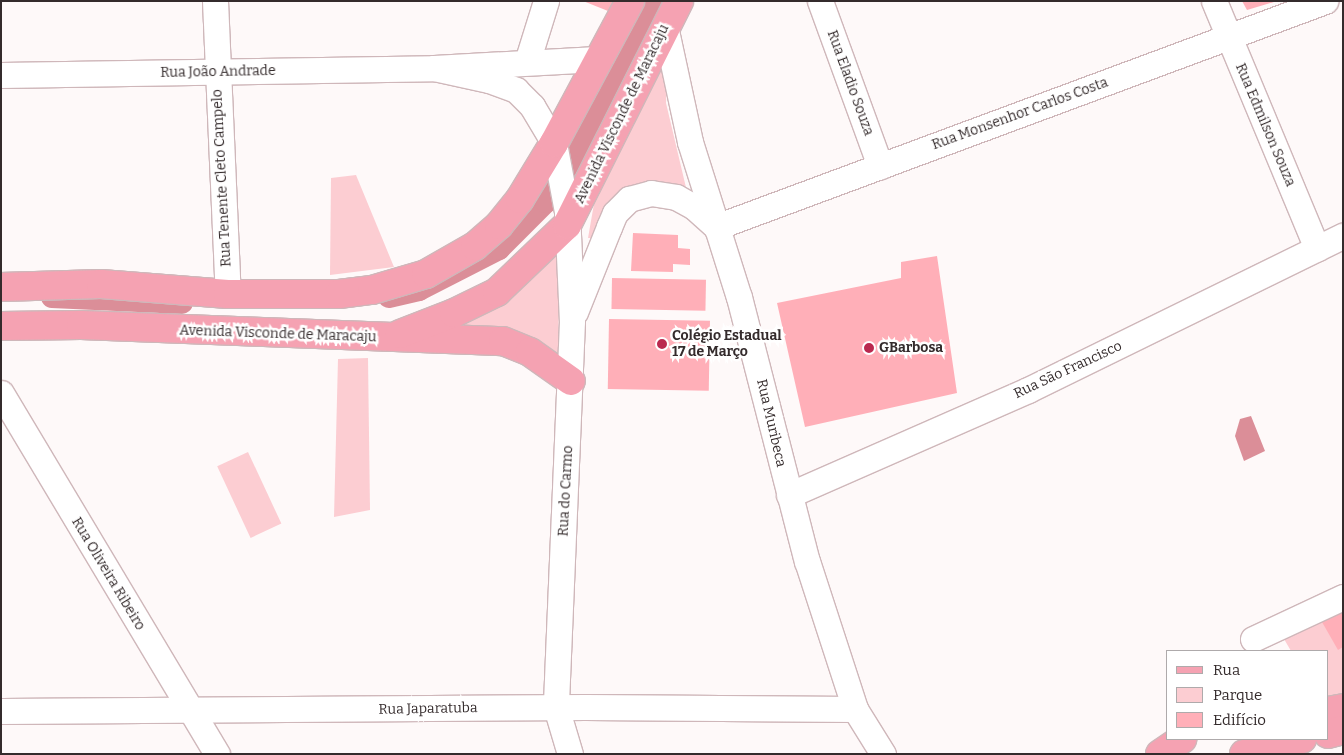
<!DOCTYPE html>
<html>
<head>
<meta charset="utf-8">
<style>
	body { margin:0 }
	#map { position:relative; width:1344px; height:755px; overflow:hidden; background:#fef9f9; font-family:Bitter,serif }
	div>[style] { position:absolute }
	.green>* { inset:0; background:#fccdd2; transform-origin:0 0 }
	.water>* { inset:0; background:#db8e98 }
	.canal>* { height:22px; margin:-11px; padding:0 11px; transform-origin:11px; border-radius:11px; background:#db8e98 }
	.building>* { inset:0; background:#ffafb8; transform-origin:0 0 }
	.roads { filter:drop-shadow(1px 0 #cfb7ba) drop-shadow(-1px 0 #cfb7ba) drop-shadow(0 1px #cfb7ba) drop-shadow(0 -1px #cfb7ba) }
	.minor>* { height:25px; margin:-12.5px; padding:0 12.5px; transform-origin:12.5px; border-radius:12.5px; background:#fff }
	.major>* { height:28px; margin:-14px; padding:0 14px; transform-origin:14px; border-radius:14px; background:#f5a2b2 }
	.dots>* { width:14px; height:14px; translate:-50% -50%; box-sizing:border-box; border:2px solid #fff; border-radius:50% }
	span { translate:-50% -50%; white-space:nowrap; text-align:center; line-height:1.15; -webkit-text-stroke:5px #fff; paint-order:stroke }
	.street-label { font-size:14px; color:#342b2c }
	.poi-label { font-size:14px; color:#342b2c; font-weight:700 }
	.left { translate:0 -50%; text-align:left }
	.frame { position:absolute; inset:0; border:2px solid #342b2c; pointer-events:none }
	.legend { position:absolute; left:1166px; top:650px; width:162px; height:90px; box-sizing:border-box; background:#fff; border:1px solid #aeaaab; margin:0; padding:6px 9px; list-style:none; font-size:15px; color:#342b2c }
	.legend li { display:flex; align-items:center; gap:10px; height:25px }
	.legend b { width:25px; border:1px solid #aeaaab }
</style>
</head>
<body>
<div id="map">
	<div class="green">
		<i style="clip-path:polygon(668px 53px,666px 103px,688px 196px,667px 188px,595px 238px,588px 238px,595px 198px)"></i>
		<i style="clip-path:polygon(356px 175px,394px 267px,330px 275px,331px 178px)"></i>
		<i style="clip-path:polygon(558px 246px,559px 362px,457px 327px,491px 306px)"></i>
		<i style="clip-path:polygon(368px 358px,370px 510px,334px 517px,338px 359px)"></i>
		<i style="left:248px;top:452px;width:79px;height:34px;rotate:65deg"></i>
		<i style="clip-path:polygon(1343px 604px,1343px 693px,1328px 697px,1328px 651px,1291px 651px,1284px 639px,1318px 616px)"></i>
	</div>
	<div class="water">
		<i style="clip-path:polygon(1251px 416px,1265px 451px,1244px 461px,1235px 436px,1240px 419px)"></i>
	</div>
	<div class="canal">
		<i style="left:52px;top:297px;width:130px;rotate:2.6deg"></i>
		<i style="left:389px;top:297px;width:31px;rotate:-13deg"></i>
		<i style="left:419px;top:290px;width:90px;rotate:-27.1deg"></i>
		<i style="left:499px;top:249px;width:66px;rotate:-45deg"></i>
		<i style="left:546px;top:202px;width:66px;rotate:-58.7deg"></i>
		<i style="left:580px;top:146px;width:162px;rotate:-63.3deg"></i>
	</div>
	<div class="building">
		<i style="clip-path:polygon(583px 1px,619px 1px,613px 13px)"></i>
		<i style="clip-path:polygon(1242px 1px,1274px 1px,1274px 2px,1247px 10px)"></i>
		<i style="clip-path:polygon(633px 233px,678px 235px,678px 248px,690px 249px,690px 265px,673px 264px,673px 272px,631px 271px)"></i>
		<i style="clip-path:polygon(937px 256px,957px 393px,805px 427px,777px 303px,901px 278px,901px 262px)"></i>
		<i style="left:612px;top:278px;width:94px;height:31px;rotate:1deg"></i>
		<i style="left:609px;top:319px;width:101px;height:70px;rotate:1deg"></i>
		<i style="clip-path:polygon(1343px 611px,1343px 647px,1338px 650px,1322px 622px)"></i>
	</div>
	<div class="roads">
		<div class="minor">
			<i style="left:215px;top:1px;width:293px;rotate:87.5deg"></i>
			<i style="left:820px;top:1px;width:176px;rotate:70deg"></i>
			<i style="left:1214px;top:1px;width:268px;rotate:67.4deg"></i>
			<i style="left:665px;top:26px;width:119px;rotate:77.8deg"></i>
			<i style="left:690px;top:142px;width:163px;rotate:72.5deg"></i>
			<i style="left:739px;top:297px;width:273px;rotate:75.6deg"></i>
			<i style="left:807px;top:561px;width:156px;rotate:72deg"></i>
			<i style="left:855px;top:709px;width:53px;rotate:58.1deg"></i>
			<i style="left:527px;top:62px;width:64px;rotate:-72.7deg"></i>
			<i style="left:434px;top:68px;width:56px;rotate:12.3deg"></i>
			<i style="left:489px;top:80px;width:29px;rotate:20deg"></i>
			<i style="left:516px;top:90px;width:23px;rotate:45deg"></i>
			<i style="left:532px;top:106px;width:43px;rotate:59.3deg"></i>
			<i style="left:554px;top:143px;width:70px;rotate:79.3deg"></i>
			<i style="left:567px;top:212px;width:109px;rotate:87.4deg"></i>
			<i style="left:572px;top:321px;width:386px;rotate:92.4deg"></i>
			<i style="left:556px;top:707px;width:49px;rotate:73.4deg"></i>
			<i style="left:1px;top:75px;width:433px;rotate:-0.9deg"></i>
			<i style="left:434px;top:68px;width:163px;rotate:-3.2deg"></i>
			<i style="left:716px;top:227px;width:650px;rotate:-20.36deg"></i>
			<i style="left:575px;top:312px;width:92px;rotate:-68.2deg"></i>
			<i style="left:609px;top:227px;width:15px;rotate:-67deg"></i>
			<i style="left:615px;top:213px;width:20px;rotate:-45deg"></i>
			<i style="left:629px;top:199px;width:23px;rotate:-15deg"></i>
			<i style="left:651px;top:193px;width:25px;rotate:9deg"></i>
			<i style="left:676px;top:197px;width:21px;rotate:29deg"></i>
			<i style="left:694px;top:207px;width:30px;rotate:42deg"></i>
			<i style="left:1px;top:393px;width:421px;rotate:59.1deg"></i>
			<i style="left:789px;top:495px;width:261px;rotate:-23.7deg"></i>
			<i style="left:1028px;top:390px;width:351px;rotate:-26.1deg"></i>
			<i style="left:1253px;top:639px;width:99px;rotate:-25deg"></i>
			<i style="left:1px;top:711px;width:585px;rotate:-0.39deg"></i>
			<i style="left:586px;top:707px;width:269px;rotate:0.4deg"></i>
		</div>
		<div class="major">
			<i style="left:1px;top:287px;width:100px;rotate:-1.7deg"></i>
			<i style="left:101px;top:284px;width:127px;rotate:4.5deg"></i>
			<i style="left:228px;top:294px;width:111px"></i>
			<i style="left:339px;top:294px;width:33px;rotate:-7deg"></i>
			<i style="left:372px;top:290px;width:56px;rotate:-16.5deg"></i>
			<i style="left:426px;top:274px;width:56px;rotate:-29.7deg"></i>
			<i style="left:475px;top:246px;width:32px;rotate:-41deg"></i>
			<i style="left:499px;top:225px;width:33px;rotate:-51deg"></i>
			<i style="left:520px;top:199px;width:66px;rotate:-58.7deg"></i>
			<i style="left:554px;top:143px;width:161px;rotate:-61.8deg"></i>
			<i style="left:1px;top:326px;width:80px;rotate:-0.7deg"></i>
			<i style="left:81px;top:325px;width:422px;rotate:2.2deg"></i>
			<i style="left:503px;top:341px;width:29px;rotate:22deg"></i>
			<i style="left:530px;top:352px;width:50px;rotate:35.3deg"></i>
			<i style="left:400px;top:334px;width:58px;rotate:-21.3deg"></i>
			<i style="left:454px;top:313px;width:48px;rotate:-26deg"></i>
			<i style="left:497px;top:292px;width:97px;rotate:-43.7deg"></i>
			<i style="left:567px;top:225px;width:250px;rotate:-63.4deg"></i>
			<i style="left:1328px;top:711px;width:15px;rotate:-11deg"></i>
			<i style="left:1328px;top:734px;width:16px;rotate:-15deg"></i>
			<i style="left:1160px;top:754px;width:27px;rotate:-34deg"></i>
			<i style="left:1244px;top:754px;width:60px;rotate:-14.5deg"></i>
		</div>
	</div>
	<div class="dots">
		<i style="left:662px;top:344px;background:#ba294f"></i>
		<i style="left:869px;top:348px;background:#ba294f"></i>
	</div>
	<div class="street-label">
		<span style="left:218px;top:72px;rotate:-1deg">Rua João Andrade</span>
		<span style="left:850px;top:83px;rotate:70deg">Rua Eladio Souza</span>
		<span style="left:622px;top:114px;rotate:-64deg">Avenida Visconde de Maracaju</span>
		<span style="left:1020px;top:114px;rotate:-20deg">Rua Monsenhor Carlos Costa</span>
		<span style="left:1265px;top:125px;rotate:67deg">Rua Edmilson Souza</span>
		<span style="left:222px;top:178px;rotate:-93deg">Rua Tenente Cleto Campelo</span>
		<span style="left:278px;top:334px;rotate:2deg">Avenida Visconde de Maracaju</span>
		<span style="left:1068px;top:370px;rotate:-25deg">Rua São Francisco</span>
		<span style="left:771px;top:423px;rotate:77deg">Rua Muribeca</span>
		<span style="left:566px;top:491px;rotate:-87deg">Rua do Carmo</span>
		<span style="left:108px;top:574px;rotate:59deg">Rua Oliveira Ribeiro</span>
		<span style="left:428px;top:709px;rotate:-1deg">Rua Japaratuba</span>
	</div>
	<div class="poi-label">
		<span class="left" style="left:672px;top:344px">Colégio Estadual<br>17 de Março</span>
		<span class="left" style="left:879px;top:348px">GBarbosa</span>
	</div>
	<div class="frame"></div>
	<ul class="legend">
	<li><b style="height:6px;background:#f5a2b2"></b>Rua</li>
	<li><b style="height:14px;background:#fccdd2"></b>Parque</li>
	<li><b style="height:14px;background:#ffafb8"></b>Edifício</li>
	</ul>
</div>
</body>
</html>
